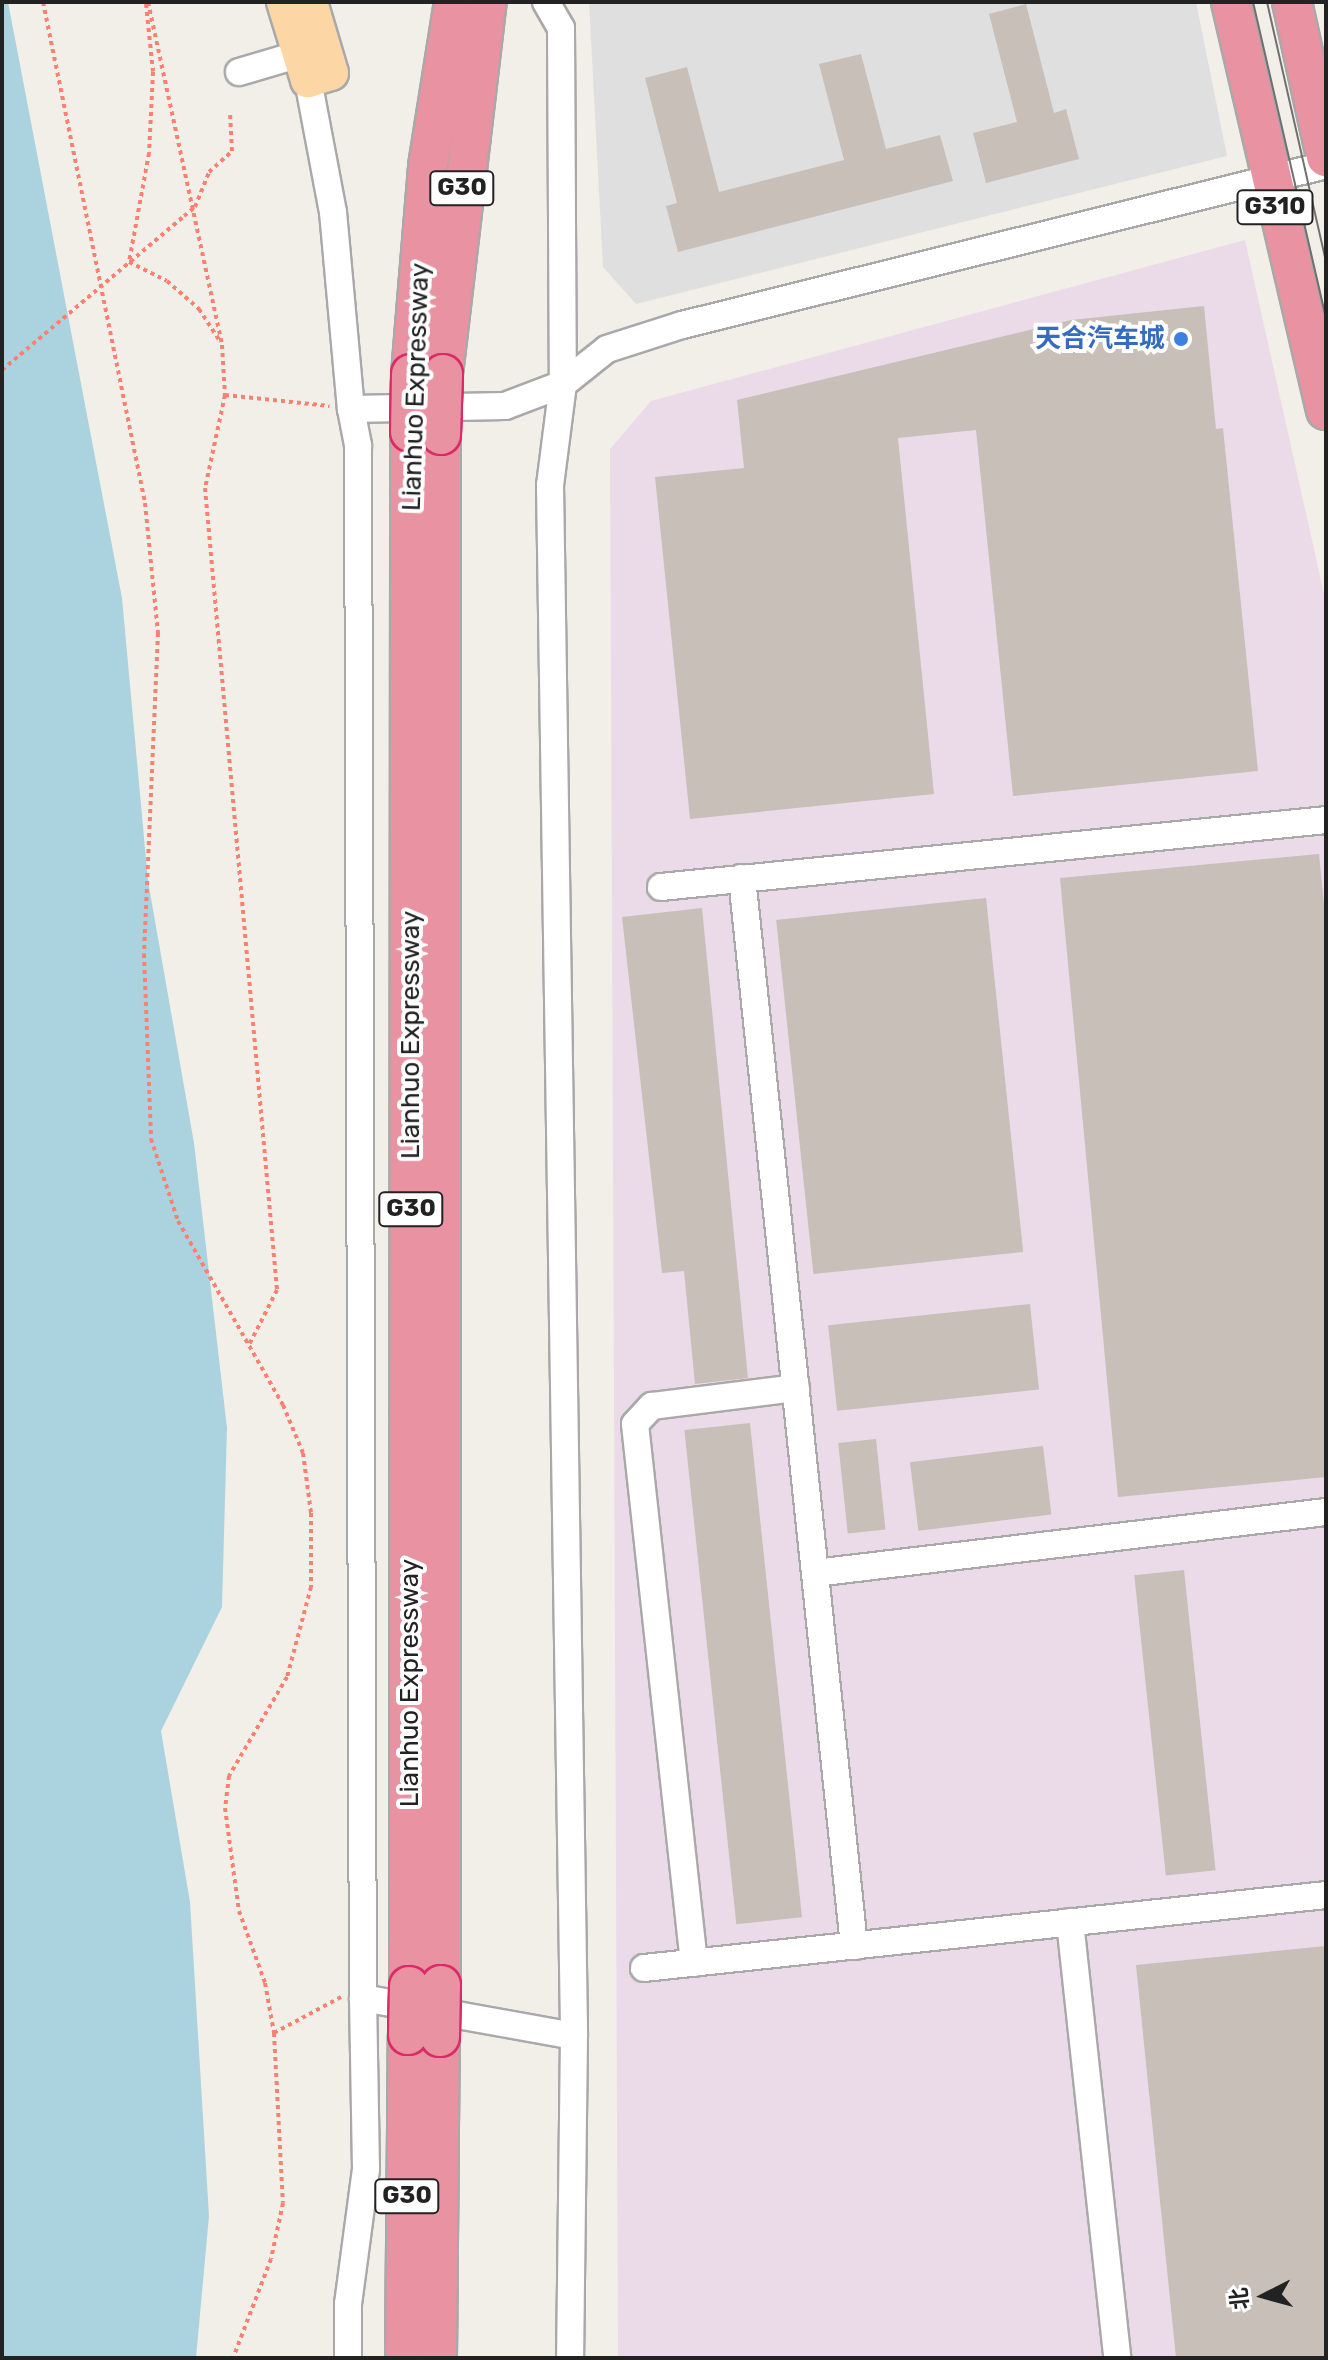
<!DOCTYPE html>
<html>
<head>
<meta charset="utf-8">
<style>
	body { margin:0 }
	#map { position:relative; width:1328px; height:2360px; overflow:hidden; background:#f2efe9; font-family:Rubik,"Noto Sans SC",sans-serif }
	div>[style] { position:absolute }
	.residential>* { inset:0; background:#e0dfdf }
	.industrial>* { inset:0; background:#ebdbe8 }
	.water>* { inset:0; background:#aad3df }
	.building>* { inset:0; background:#c7bfb8; transform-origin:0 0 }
	.path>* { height:4px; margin-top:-2px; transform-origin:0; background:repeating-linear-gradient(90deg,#fa8072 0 4px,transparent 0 8px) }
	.roads { filter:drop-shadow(2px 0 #a9a9a9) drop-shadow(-2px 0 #a9a9a9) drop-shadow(0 2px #a9a9a9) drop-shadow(0 -2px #a9a9a9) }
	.minor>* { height:26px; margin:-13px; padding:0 13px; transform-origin:13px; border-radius:13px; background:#fff }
	.major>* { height:34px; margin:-17px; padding:0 17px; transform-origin:17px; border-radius:17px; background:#fcd6a4 }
	.highway>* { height:38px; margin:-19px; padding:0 19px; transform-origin:19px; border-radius:19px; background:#e892a2 }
	.tram>* { height:2px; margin:-1px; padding:0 1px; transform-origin:1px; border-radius:1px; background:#707070 }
	.path-bridge>* { height:4px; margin-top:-2px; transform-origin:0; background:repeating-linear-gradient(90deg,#fa8072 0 4px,transparent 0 8px) }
	.bridges { filter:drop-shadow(2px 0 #dc2a67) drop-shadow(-2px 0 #dc2a67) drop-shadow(0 2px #dc2a67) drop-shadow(0 -2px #dc2a67) }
	.highway-bridge>* { height:38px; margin:-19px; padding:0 19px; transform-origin:19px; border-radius:19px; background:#e892a2 }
	.dots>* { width:22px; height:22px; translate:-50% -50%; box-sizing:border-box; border:4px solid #fff; border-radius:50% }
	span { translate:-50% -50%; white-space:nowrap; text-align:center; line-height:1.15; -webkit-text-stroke:8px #fff; paint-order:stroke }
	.shield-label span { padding:2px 6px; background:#fff; border:2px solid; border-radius:6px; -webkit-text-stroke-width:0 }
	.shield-label { font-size:24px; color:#222; font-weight:700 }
	.shop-label { font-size:26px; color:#366cbe; font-weight:700 }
	.right { translate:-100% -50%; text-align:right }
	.street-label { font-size:26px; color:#222 }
	.frame { position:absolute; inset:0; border:4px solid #222; pointer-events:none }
	.north { position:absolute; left:1224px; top:2256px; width:80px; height:80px; -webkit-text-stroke:6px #fff; paint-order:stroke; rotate:264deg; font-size:22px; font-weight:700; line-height:32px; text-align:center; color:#222 }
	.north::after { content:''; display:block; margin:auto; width:28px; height:36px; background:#222; clip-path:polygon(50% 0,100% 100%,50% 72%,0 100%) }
</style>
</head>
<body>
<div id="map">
	<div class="residential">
		<i style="clip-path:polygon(589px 2px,1196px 2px,1227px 156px,636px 304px,603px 267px)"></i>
	</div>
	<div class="industrial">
		<i style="clip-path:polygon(1245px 240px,1326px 603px,1326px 2358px,618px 2358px,610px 449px,651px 401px)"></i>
	</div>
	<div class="water">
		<i style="clip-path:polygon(2px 2px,8px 2px,122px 598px,148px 881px,194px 1143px,227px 1428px,222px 1607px,161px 1731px,190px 1902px,209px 2216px,196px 2358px,2px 2358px)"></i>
	</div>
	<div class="building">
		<i style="clip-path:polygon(1026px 4px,1054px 113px,1066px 109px,1079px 159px,986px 183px,973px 133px,1017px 122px,989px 14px)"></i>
		<i style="clip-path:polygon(861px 54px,886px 149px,940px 135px,953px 181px,678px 252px,666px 206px,677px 203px,645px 78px,687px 67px,719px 192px,844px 160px,819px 64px)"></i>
		<i style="clip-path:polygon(1204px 306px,1216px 429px,1223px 428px,1258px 771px,1013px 796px,976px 430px,898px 438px,934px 794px,690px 819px,655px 477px,744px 468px,737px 400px,1071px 320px)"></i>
		<i style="clip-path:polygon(1319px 854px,1326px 925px,1326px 1477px,1118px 1497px,1060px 878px)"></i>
		<i style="left:986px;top:898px;width:356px;height:211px;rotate:84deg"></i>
		<i style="clip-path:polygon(702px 908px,748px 1378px,695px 1384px,684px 1271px,662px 1273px,622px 917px)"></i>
		<i style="left:1030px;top:1304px;width:86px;height:203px;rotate:84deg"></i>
		<i style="left:750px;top:1423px;width:497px;height:66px;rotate:84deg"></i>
		<i style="left:876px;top:1439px;width:91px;height:38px;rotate:84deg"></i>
		<i style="left:1043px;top:1446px;width:69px;height:134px;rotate:83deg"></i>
		<i style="left:1184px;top:1570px;width:302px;height:50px;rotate:84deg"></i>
		<i style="clip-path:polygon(1326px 1946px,1326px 2358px,1176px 2358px,1136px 1965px)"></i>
	</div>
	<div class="path">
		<i style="left:43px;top:2px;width:511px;rotate:78.49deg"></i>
		<i style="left:145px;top:503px;width:131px;rotate:84.3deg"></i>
		<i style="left:158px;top:633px;width:321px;rotate:92.5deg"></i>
		<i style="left:144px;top:954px;width:185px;rotate:87.8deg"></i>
		<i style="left:151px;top:1139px;width:86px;rotate:71.8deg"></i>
		<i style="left:178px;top:1221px;width:212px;rotate:60.3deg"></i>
		<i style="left:283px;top:1405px;width:52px;rotate:67.4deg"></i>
		<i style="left:303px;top:1453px;width:61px;rotate:82.4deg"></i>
		<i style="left:311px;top:1513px;width:74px;rotate:90deg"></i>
		<i style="left:311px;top:1587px;width:93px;rotate:104.9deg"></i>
		<i style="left:287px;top:1677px;width:115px;rotate:120.4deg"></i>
		<i style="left:229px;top:1776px;width:32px;rotate:97deg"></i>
		<i style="left:225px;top:1808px;width:104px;rotate:82.3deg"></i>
		<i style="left:239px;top:1911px;width:77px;rotate:70.1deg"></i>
		<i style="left:265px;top:1983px;width:51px;rotate:79.8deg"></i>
		<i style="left:274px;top:2033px;width:170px;rotate:87deg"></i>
		<i style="left:283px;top:2203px;width:57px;rotate:102.1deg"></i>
		<i style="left:271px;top:2259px;width:106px;rotate:111deg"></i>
		<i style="left:148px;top:2px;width:351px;rotate:77.8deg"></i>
		<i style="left:222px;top:345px;width:50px;rotate:86.6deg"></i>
		<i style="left:225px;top:395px;width:105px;rotate:6deg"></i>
		<i style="left:146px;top:4px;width:68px;rotate:84.1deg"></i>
		<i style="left:153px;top:72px;width:81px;rotate:92.8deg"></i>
		<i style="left:149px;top:153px;width:111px;rotate:100.4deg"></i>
		<i style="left:129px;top:262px;width:42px;rotate:26.6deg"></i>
		<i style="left:167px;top:281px;width:43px;rotate:41.2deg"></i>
		<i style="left:199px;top:309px;width:38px;rotate:57deg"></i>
		<i style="left:184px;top:216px;width:14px;rotate:-39deg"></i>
		<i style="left:195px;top:207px;width:38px;rotate:-68deg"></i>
		<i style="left:209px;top:172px;width:31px;rotate:-42deg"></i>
		<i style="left:232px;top:151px;width:36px;rotate:-93deg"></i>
		<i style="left:225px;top:395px;width:95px;rotate:102.1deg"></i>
		<i style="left:205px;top:488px;width:805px;rotate:84.87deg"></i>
		<i style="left:277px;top:1290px;width:64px;rotate:117deg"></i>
		<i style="left:274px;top:2033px;width:76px;rotate:-28.2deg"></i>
	</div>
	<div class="roads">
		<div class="minor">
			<i style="left:546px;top:2px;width:30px;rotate:60deg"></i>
			<i style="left:561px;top:28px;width:356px;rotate:89.7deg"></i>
			<i style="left:563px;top:384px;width:102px;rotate:97.3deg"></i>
			<i style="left:550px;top:485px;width:1551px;rotate:89.11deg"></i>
			<i style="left:574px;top:2036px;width:322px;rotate:90.7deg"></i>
			<i style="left:239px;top:72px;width:64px;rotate:-16.4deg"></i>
			<i style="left:308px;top:80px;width:134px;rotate:79.3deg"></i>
			<i style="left:333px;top:212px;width:198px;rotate:84.8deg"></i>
			<i style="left:351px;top:409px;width:154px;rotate:-1.1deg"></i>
			<i style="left:505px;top:406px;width:62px;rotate:-20.8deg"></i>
			<i style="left:563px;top:384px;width:56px;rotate:-38.5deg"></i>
			<i style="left:607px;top:349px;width:79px;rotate:-17.7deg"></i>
			<i style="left:682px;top:325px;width:664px;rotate:-13.95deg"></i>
			<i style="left:351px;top:409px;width:37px;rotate:79deg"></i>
			<i style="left:358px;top:445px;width:1553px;rotate:89.82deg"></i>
			<i style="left:363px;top:1998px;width:214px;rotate:10.2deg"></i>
			<i style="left:742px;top:878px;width:1074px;rotate:84.01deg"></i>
			<i style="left:661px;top:887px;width:668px;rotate:-5.75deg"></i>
			<i style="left:815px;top:1573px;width:515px;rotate:-6.81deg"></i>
			<i style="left:1070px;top:1922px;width:439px;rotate:83.8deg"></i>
			<i style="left:694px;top:1963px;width:542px;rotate:-96.25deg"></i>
			<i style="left:635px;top:1424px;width:25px;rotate:-47deg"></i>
			<i style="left:652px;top:1406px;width:145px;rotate:-7.1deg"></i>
			<i style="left:644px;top:1968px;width:686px;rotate:-6.11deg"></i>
			<i style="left:348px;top:2358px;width:54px;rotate:-90deg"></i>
			<i style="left:348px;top:2304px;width:136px;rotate:-82.4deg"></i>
			<i style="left:366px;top:2169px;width:171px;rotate:-91deg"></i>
		</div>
		<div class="major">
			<i style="left:284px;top:2px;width:82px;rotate:72.9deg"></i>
			<i style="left:308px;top:80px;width:24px;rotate:-17deg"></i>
			<i style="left:331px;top:73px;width:74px;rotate:-106.5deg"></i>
		</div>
		<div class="highway">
			<i style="left:1231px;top:2px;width:419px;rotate:76.9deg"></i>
			<i style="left:1292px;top:2px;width:159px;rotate:77.6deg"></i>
			<i style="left:411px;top:374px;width:209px;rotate:-85.3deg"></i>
			<i style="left:428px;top:166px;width:166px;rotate:-81deg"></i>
			<i style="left:443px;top:374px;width:375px;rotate:-83.3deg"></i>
			<i style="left:441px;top:1985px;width:1550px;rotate:-90deg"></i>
			<i style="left:409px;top:1986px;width:1554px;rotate:-89.96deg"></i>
			<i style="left:405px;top:2358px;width:323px;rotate:-89.5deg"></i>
			<i style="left:437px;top:2358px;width:321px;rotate:-89.5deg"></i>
		</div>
	</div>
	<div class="tram">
		<i style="left:1253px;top:2px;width:323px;rotate:77deg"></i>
		<i style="left:1267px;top:2px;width:266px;rotate:77.2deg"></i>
	</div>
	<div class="path-bridge">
		<i style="left:2px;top:370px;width:238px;rotate:-40.2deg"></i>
	</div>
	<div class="bridges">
		<div class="highway-bridge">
			<i style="left:410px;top:432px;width:58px;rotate:-89deg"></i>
			<i style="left:441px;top:435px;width:61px;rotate:-88.1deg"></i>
			<i style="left:408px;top:2035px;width:49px;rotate:-88.8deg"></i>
			<i style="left:440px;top:2037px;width:52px;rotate:-88.9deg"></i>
		</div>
	</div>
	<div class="dots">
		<i style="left:1181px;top:339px;background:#3f7fe0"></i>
	</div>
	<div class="shield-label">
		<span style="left:462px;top:188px">G30</span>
		<span style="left:1275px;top:207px">G310</span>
		<span style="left:411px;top:1209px">G30</span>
		<span style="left:407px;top:2196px">G30</span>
	</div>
	<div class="shop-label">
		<span class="right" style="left:1165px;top:339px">天合汽车城</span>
	</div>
	<div class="street-label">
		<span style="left:416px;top:387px;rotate:-88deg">Lianhuo Expressway</span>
		<span style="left:411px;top:1035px;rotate:-90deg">Lianhuo Expressway</span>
		<span style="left:410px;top:1683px;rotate:-90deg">Lianhuo Expressway</span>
	</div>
	<div class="frame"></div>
	<div class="north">北</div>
</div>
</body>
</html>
